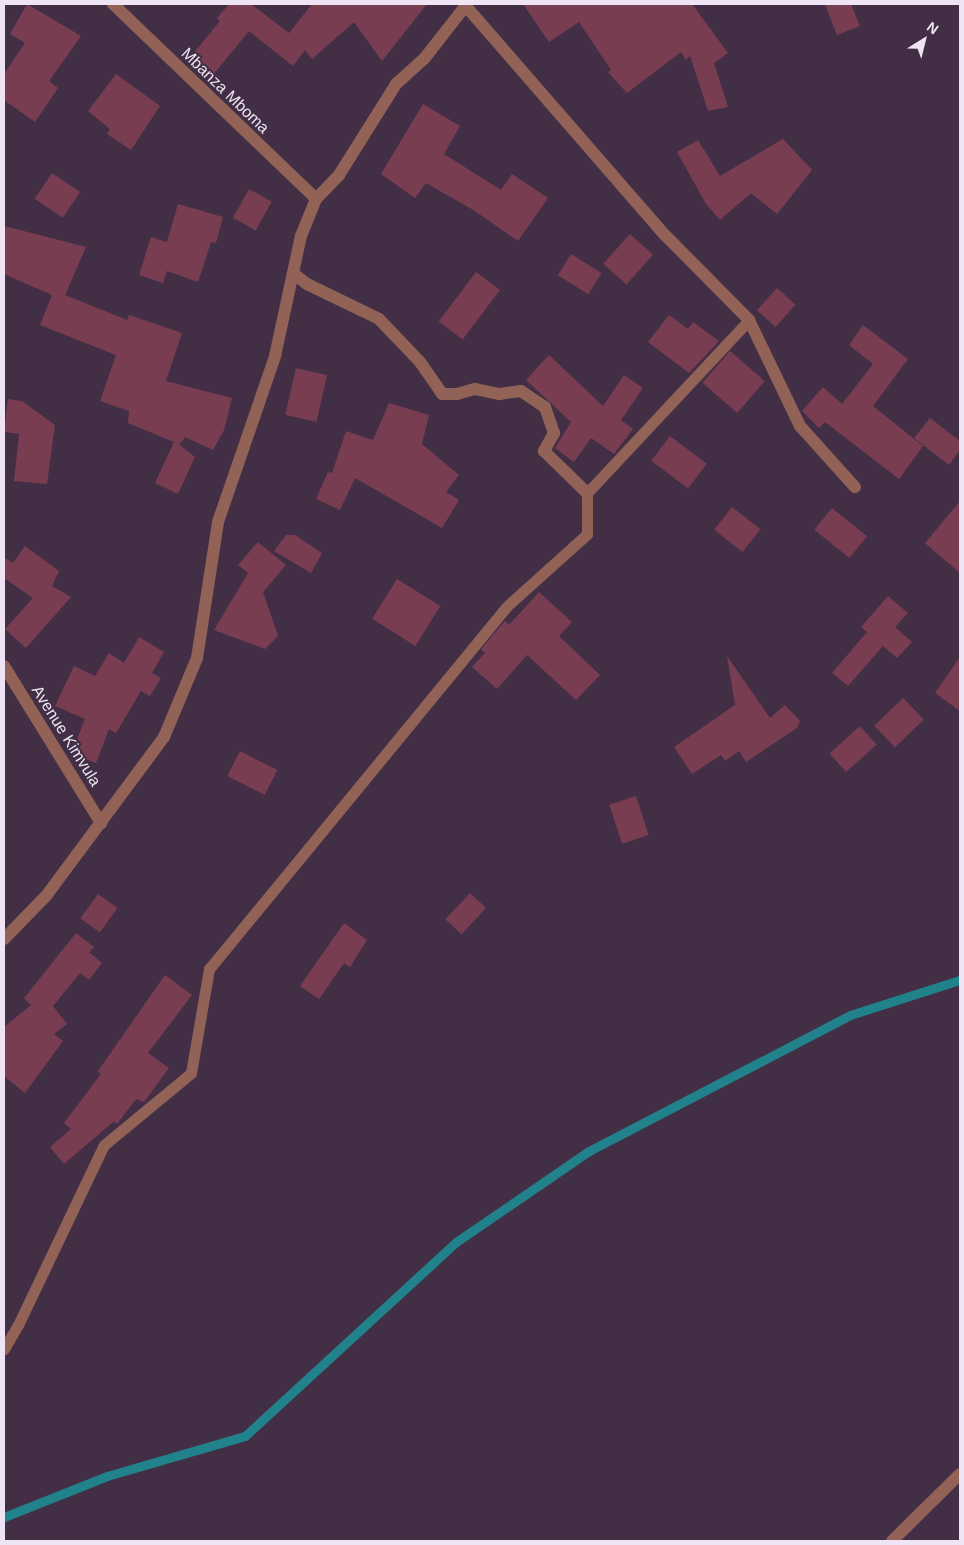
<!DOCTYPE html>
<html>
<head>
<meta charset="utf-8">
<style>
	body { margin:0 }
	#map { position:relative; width:964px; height:1545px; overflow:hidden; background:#422f46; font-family:Helvetica,sans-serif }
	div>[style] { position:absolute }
	.stream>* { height:9px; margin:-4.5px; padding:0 4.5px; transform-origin:4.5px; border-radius:4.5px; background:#21828c }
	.building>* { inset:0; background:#793d51; transform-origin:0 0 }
	.lane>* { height:11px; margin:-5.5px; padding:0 5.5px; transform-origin:5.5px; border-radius:5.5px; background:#926256 }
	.street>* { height:12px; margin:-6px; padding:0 6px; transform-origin:6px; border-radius:6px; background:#926256 }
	span { translate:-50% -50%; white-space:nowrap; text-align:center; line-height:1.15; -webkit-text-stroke:4px #422f46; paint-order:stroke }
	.street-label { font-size:16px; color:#efe4f3 }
	.frame { position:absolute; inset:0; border:5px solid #efe4f3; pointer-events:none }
	.north { position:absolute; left:899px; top:15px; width:50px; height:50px; -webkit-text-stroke:4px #422f46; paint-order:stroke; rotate:36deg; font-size:14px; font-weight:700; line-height:20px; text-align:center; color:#efe4f3 }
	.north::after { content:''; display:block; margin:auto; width:18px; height:22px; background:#efe4f3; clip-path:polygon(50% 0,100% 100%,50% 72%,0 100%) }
</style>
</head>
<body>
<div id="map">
	<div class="stream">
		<i style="left:4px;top:1517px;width:111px;rotate:-21.7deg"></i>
		<i style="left:107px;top:1476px;width:144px;rotate:-16.2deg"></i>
		<i style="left:245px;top:1436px;width:287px;rotate:-42.6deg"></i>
		<i style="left:456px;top:1242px;width:161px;rotate:-34.4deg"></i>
		<i style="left:589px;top:1151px;width:294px;rotate:-27.5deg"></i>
		<i style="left:850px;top:1015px;width:115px;rotate:-17.7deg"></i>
	</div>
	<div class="building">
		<i style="clip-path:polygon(27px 4px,81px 36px,49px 81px,58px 88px,35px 122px,4px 100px,4px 74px,25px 43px,10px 34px)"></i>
		<i style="clip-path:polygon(229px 4px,251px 4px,289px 33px,312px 4px,427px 4px,382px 61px,354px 22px,312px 59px,305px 50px,293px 66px,249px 31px,213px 75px,191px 56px,220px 21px,217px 18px)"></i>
		<i style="clip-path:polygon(523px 4px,692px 4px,728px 53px,714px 63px,728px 107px,708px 111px,690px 56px,686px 60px,681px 52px,627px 93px,608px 72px,611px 70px,579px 22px,549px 42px)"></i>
		<i style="clip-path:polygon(825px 4px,851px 4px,860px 26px,837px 35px)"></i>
		<i style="clip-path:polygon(116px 74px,160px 106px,131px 150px,107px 134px,110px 129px,88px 111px)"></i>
		<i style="clip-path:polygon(423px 104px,460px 126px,444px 154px,501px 190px,512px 174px,548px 198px,518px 241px,475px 211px,426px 183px,415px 198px,381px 174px)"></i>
		<i style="clip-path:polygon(783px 139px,812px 170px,777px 214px,751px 193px,720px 220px,706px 204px,677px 152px,698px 140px,720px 176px)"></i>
		<i style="left:52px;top:173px;width:34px;height:31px;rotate:34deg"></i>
		<i style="left:249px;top:189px;width:26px;height:33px;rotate:29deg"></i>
		<i style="clip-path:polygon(178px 204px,223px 217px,216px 243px,211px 242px,198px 282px,167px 271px,163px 283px,139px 275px,151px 237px,167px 242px)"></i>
		<i style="clip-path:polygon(4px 226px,86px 247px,65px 295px,127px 320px,129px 315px,182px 333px,166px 381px,232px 398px,224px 430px,213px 450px,185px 437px,180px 444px,176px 442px,195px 457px,178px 494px,155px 483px,174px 442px,128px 423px,129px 411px,100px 401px,116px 355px,40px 325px,52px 295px,4px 274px)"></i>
		<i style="left:630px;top:234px;width:31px;height:40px;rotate:42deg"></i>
		<i style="left:571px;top:254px;width:36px;height:25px;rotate:32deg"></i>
		<i style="left:476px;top:272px;width:30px;height:62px;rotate:37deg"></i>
		<i style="left:777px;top:288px;width:25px;height:30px;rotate:42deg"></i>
		<i style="clip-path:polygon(669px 315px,688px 329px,693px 322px,719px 341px,689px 373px,648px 342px)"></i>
		<i style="clip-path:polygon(863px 325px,908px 359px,873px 406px,923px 446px,899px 479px,825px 422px,819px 428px,802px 411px,823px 387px,842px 404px,873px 364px,849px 345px)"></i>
		<i style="left:730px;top:351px;width:46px;height:42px;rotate:41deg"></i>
		<i style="clip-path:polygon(549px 355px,603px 406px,624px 375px,643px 388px,621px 420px,633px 429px,614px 454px,591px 438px,574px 462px,555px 448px,571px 422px,526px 380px)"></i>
		<i style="left:296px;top:368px;width:32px;height:48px;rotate:13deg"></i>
		<i style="clip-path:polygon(8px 399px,22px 401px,55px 425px,47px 484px,14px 481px,19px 434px,4px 432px)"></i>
		<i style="clip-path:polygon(389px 403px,429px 415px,422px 444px,459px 475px,446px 492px,459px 500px,442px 528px,355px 478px,340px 510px,316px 499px,328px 472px,332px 473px,346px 431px,373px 440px)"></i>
		<i style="clip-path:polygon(930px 418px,960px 441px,960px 450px,949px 465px,914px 438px)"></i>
		<i style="left:670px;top:436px;width:46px;height:31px;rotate:37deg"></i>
		<i style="clip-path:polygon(960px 501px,960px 573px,925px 543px)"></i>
		<i style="left:732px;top:507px;width:36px;height:29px;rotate:38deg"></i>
		<i style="left:832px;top:508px;width:45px;height:28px;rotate:39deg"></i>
		<i style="clip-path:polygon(286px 535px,295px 535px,322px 553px,311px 573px,274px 551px)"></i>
		<i style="clip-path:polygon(258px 542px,286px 565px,263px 592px,278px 636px,265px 649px,214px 630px,248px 573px,238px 565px)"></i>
		<i style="clip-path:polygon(25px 546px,59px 571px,52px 586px,71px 597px,26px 648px,5px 629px,33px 598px,4px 578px,4px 557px,13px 563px)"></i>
		<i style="left:397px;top:579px;width:51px;height:47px;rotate:32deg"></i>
		<i style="clip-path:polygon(539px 592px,572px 622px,559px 636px,600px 675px,576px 700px,527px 655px,497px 689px,472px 667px,485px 653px,481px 649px,505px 621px,509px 625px)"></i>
		<i style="clip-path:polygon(888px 596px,908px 613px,895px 627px,912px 642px,897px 658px,883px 646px,848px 686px,832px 673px,867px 632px,861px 627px)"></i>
		<i style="clip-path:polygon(139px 637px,164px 652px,152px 673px,161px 678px,150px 696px,141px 691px,116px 733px,109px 729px,96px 763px,71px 754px,85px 719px,55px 706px,74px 666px,95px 676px,109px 653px,124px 663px)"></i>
		<i style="clip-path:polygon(727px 656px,770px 718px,785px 705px,800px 721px,797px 728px,746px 762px,739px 751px,725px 761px,721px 755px,692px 774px,674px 747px,735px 705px)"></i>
		<i style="clip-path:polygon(960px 657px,960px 711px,935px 693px)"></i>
		<i style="left:903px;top:698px;width:30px;height:40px;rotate:46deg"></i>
		<i style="left:860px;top:726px;width:25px;height:41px;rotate:48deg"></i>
		<i style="left:240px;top:751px;width:42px;height:28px;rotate:27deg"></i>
		<i style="left:636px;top:796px;width:41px;height:28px;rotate:72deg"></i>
		<i style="left:470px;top:893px;width:22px;height:36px;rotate:43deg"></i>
		<i style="left:98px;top:894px;width:24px;height:30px;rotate:36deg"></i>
		<i style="clip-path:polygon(344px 923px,367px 940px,350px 967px,344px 963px,319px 999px,300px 986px)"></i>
		<i style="clip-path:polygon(76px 933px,94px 947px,89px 952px,102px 963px,89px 980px,80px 973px,53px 1006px,67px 1024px,54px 1034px,63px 1041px,25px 1093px,4px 1076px,4px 1027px,31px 1005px,24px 998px)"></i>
		<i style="clip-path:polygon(165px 975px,192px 995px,148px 1053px,169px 1068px,144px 1102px,136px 1099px,117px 1124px,114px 1121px,64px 1164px,50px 1147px,71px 1129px,64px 1123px,101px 1074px,98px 1071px)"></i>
	</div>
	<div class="lane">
		<i style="left:4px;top:1349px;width:28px;rotate:-60deg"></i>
		<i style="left:18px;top:1325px;width:199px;rotate:-64.5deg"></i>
		<i style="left:104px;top:1145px;width:113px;rotate:-39.6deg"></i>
		<i style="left:191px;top:1073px;width:106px;rotate:-80.2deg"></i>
		<i style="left:209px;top:969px;width:468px;rotate:-50.6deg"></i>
		<i style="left:506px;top:607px;width:109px;rotate:-42deg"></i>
		<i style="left:587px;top:534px;width:41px;rotate:-90deg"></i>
		<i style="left:587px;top:493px;width:237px;rotate:-46.9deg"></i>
	</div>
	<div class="street">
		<i style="left:113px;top:4px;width:281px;rotate:43.8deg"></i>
		<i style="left:464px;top:4px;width:306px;rotate:49deg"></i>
		<i style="left:665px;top:235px;width:120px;rotate:45.3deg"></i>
		<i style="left:749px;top:320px;width:118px;rotate:64.3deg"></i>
		<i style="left:800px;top:426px;width:82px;rotate:48deg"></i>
		<i style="left:294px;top:274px;width:16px;rotate:38deg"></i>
		<i style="left:307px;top:284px;width:80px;rotate:25.9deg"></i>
		<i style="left:379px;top:319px;width:59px;rotate:46.4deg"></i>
		<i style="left:420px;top:362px;width:39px;rotate:55deg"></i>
		<i style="left:442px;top:394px;width:15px"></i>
		<i style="left:457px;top:394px;width:19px;rotate:-16deg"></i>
		<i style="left:475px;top:389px;width:25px;rotate:12deg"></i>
		<i style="left:499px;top:394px;width:22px;rotate:-8deg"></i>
		<i style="left:521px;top:391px;width:29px;rotate:34deg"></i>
		<i style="left:545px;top:407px;width:28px;rotate:71deg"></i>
		<i style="left:554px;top:433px;width:21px;rotate:119deg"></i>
		<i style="left:544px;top:451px;width:60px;rotate:44.3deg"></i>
		<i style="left:4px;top:666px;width:185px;rotate:58.3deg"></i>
		<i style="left:4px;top:939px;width:60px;rotate:-45.7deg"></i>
		<i style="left:46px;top:896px;width:198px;rotate:-53.4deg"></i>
		<i style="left:164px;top:737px;width:86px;rotate:-67.3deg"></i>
		<i style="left:197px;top:658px;width:138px;rotate:-81.2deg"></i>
		<i style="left:218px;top:522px;width:176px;rotate:-71deg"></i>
		<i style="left:275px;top:356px;width:123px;rotate:-77.8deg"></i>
		<i style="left:301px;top:236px;width:40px;rotate:-68deg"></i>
		<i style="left:316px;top:199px;width:33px;rotate:-46deg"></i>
		<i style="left:339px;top:175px;width:107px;rotate:-57.9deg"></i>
		<i style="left:396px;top:84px;width:38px;rotate:-42deg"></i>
		<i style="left:424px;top:59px;width:70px;rotate:-52deg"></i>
		<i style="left:892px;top:1541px;width:95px;rotate:-44.6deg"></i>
	</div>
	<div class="street-label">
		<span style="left:225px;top:91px;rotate:44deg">Mbanza Mboma</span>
		<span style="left:66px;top:736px;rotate:58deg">Avenue Kimvula</span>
	</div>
	<div class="frame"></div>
	<div class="north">N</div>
</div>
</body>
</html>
